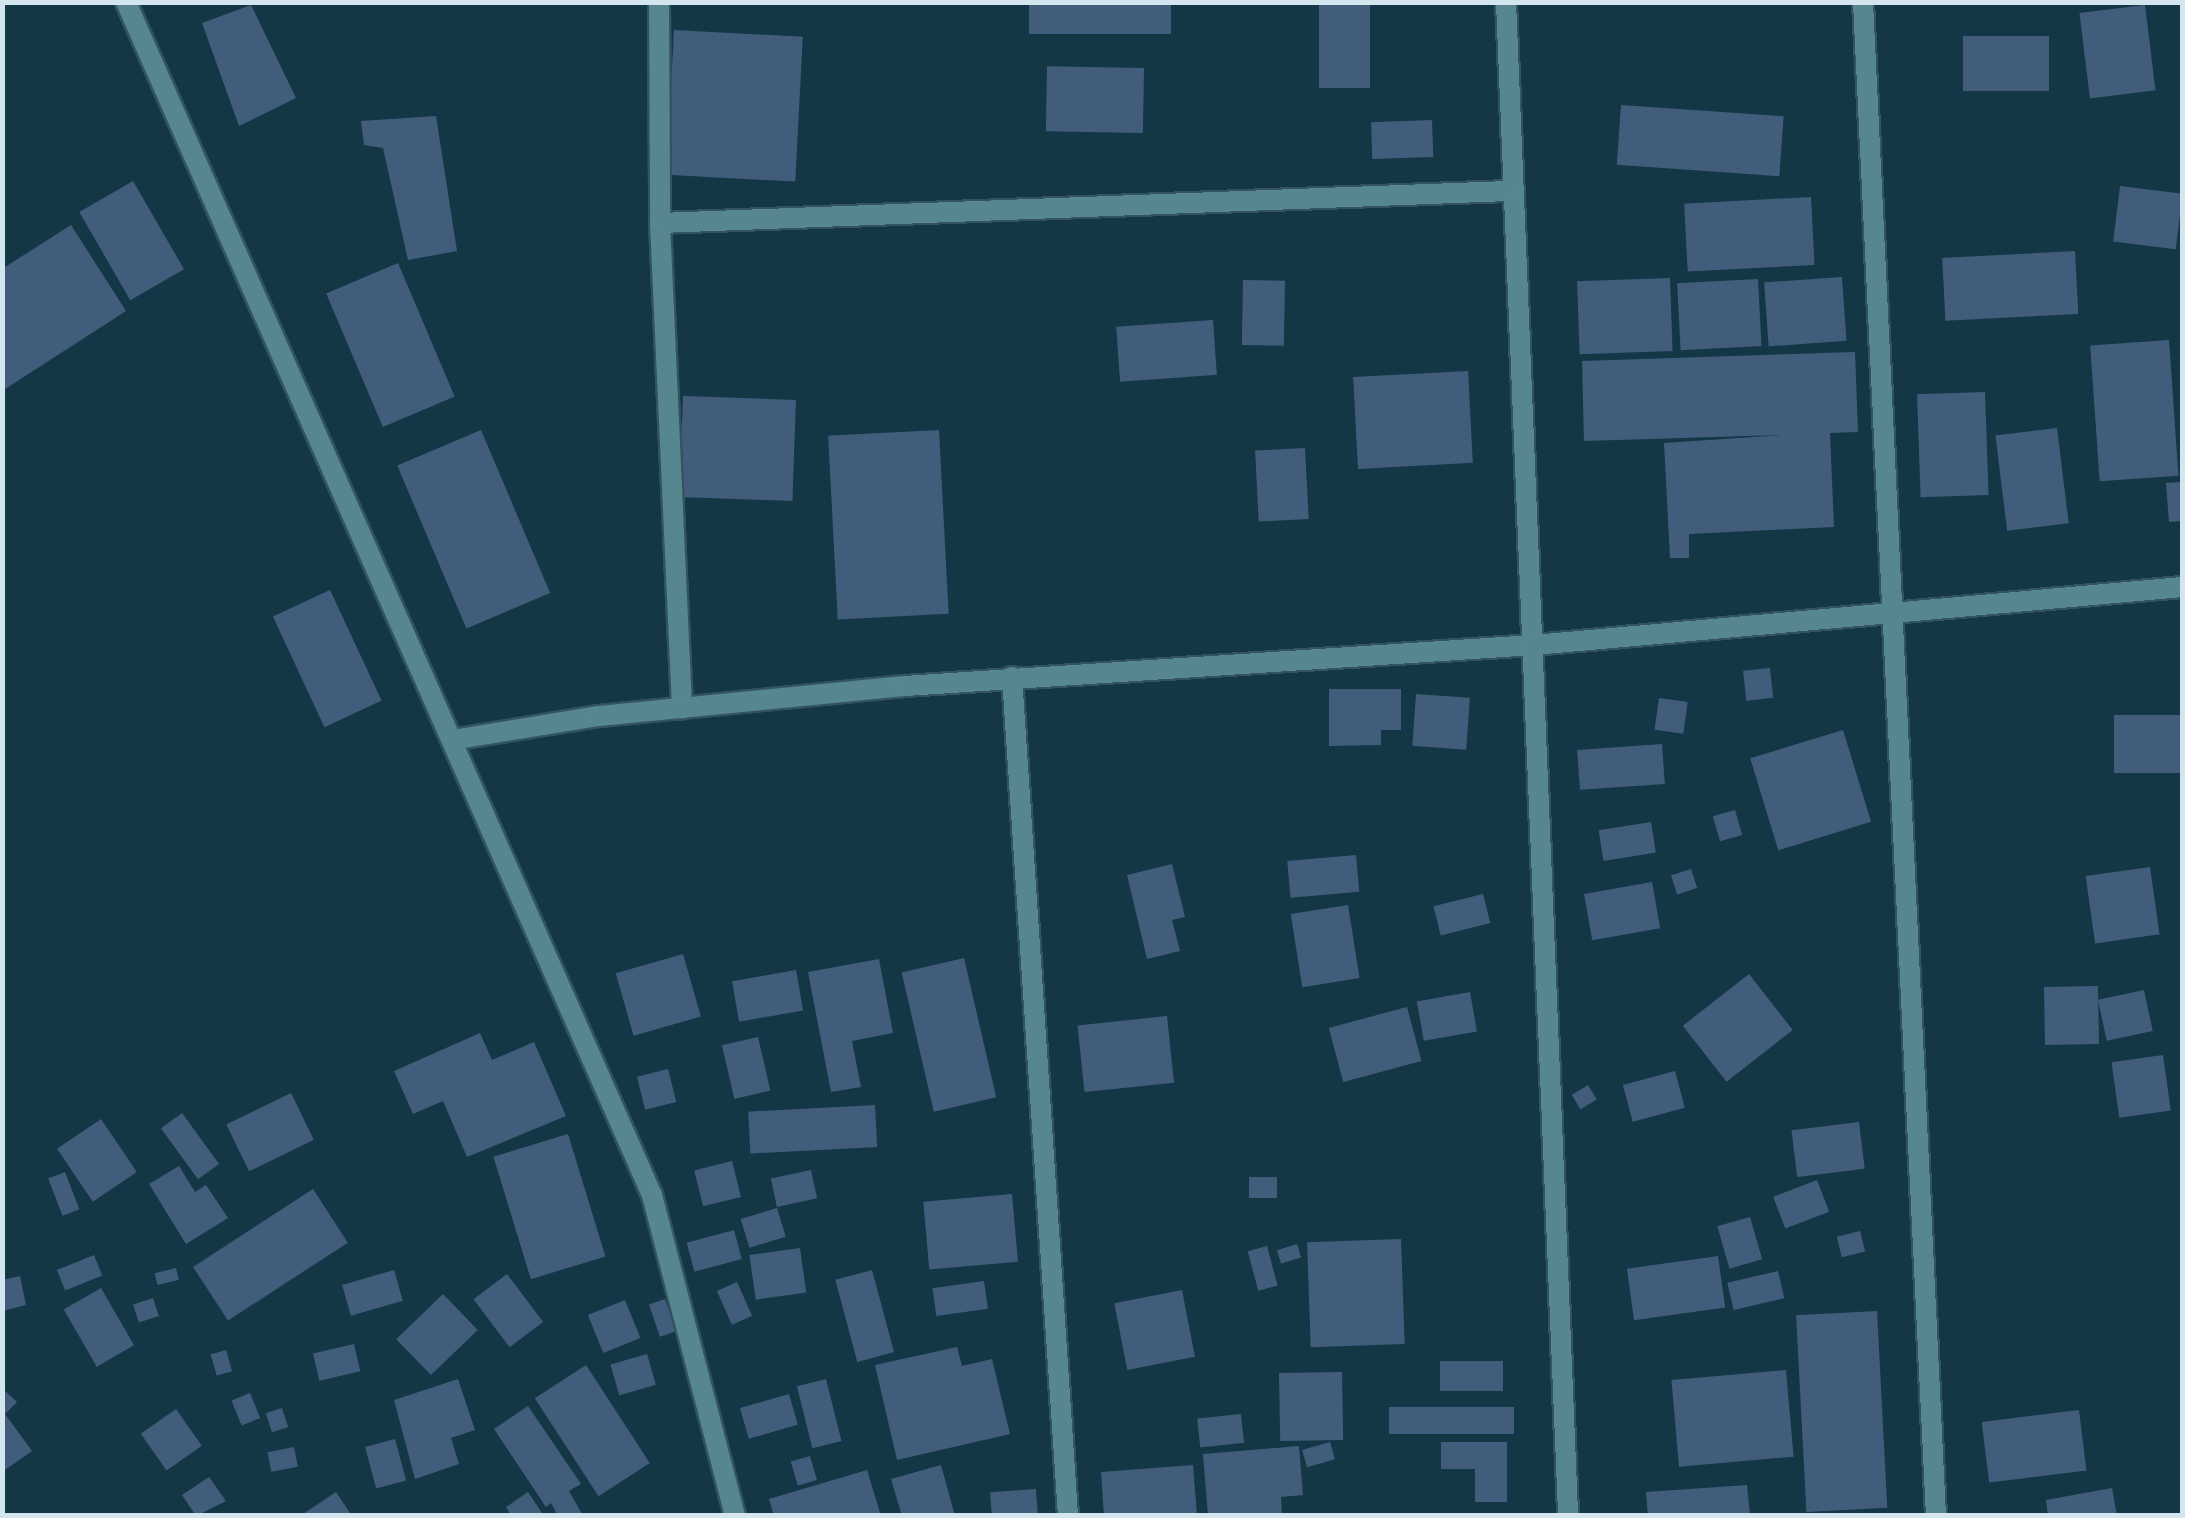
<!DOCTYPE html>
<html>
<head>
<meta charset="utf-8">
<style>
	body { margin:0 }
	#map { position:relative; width:2185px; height:1518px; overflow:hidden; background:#143746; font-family:Signika,sans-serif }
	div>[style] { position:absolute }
	.building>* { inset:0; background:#425d7b; transform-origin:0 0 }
	.roads { filter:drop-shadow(2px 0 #335361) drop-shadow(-2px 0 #335361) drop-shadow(0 2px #335361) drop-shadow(0 -2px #335361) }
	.street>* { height:20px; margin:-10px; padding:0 10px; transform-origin:10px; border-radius:10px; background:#56878e }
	span { translate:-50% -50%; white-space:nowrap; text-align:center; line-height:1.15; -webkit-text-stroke:8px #143746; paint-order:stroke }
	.frame { position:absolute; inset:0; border:5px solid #d3e6f0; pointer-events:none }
</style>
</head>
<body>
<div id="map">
	<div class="building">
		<i style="left:1029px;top:2px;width:142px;height:32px"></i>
		<i style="left:1319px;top:2px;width:51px;height:86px"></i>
		<i style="clip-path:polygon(251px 5px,296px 98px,239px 126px,202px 23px)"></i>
		<i style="left:2145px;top:5px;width:86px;height:66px;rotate:83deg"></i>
		<i style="left:674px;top:30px;width:129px;height:145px;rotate:3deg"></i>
		<i style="left:2049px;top:36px;width:55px;height:86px;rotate:90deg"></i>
		<i style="left:1144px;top:68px;width:65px;height:97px;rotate:91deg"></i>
		<i style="left:1621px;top:105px;width:163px;height:60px;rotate:4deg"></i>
		<i style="clip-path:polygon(436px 116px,457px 251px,408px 260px,383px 148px,364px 145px,361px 121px)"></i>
		<i style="left:1432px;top:120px;width:37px;height:61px;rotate:88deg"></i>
		<i style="left:133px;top:181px;width:102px;height:62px;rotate:60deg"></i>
		<i style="left:2120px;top:186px;width:63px;height:56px;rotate:7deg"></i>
		<i style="left:1811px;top:197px;width:68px;height:127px;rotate:87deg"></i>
		<i style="clip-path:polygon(71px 225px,126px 311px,2px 391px,2px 269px)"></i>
		<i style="left:2075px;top:251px;width:63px;height:133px;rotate:87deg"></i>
		<i style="left:398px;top:263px;width:145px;height:78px;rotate:67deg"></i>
		<i style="left:1842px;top:277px;width:64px;height:78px;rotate:86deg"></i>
		<i style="left:1670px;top:278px;width:73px;height:93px;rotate:88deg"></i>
		<i style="left:1758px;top:279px;width:67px;height:81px;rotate:87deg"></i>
		<i style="left:1243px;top:280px;width:42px;height:65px;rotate:1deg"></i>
		<i style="left:1213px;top:320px;width:55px;height:97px;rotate:86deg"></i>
		<i style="left:2169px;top:340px;width:136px;height:79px;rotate:86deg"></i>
		<i style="clip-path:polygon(1855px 352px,1858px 432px,1830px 433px,1834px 527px,1689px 534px,1689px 558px,1670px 558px,1664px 443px,1782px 435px,1584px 441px,1582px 361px)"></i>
		<i style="left:1468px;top:371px;width:92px;height:115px;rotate:87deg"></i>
		<i style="left:1985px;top:392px;width:103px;height:68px;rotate:88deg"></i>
		<i style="left:683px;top:396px;width:113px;height:101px;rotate:2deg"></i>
		<i style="left:2057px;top:428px;width:96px;height:62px;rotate:83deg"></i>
		<i style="left:481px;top:430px;width:177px;height:91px;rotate:67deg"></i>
		<i style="left:939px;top:430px;width:184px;height:111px;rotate:87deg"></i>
		<i style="left:1305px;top:448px;width:71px;height:50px;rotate:87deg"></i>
		<i style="clip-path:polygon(2182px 482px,2182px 521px,2169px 522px,2166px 483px)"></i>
		<i style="left:330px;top:590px;width:122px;height:63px;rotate:65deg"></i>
		<i style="left:1770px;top:668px;width:30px;height:27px;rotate:84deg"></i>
		<i style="clip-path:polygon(1329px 689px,1401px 689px,1401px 730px,1381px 730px,1381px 745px,1329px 746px)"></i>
		<i style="left:1416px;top:694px;width:54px;height:52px;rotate:4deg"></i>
		<i style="left:1659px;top:698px;width:29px;height:32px;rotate:8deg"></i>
		<i style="left:2182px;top:715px;width:58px;height:68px;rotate:90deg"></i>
		<i style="left:1843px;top:730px;width:96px;height:97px;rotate:73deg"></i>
		<i style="left:1662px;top:744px;width:40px;height:85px;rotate:86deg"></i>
		<i style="left:1735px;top:810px;width:26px;height:23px;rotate:74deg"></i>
		<i style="left:1651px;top:822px;width:31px;height:53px;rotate:81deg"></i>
		<i style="left:1356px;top:855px;width:37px;height:69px;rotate:85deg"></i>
		<i style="clip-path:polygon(1172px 864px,1185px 917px,1172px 920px,1180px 951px,1147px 959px,1127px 875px)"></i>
		<i style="left:2150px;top:867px;width:68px;height:65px;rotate:82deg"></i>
		<i style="left:1691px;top:869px;width:20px;height:21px;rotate:72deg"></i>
		<i style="left:1652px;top:882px;width:47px;height:69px;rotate:80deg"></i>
		<i style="left:1483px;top:894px;width:30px;height:51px;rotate:76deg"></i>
		<i style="left:1348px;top:905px;width:74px;height:58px;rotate:81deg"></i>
		<i style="left:683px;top:954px;width:65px;height:70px;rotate:74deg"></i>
		<i style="left:964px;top:958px;width:143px;height:64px;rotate:77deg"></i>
		<i style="clip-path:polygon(879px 959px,893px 1033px,852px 1041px,861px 1087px,831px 1092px,808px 972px)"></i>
		<i style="left:796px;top:970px;width:41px;height:65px;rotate:80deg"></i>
		<i style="left:1749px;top:974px;width:71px;height:84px;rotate:52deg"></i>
		<i style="left:2098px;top:986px;width:58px;height:54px;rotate:89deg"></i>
		<i style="left:2144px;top:990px;width:42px;height:47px;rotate:78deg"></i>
		<i style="left:1470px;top:992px;width:40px;height:54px;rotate:80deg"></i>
		<i style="left:1407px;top:1007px;width:56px;height:81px;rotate:75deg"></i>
		<i style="left:1167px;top:1016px;width:67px;height:90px;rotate:84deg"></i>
		<i style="clip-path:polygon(480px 1033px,492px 1060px,534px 1042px,566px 1116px,467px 1157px,443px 1101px,413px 1114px,394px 1071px)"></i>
		<i style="left:758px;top:1037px;width:55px;height:37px;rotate:77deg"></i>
		<i style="left:2163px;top:1055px;width:56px;height:52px;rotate:82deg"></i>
		<i style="left:668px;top:1069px;width:34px;height:32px;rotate:76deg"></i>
		<i style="left:1675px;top:1071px;width:38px;height:54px;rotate:75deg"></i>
		<i style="left:1588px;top:1085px;width:17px;height:19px;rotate:59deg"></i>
		<i style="left:291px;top:1093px;width:52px;height:72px;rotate:64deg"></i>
		<i style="left:875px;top:1105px;width:42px;height:127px;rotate:87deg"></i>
		<i style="left:182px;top:1113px;width:63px;height:26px;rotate:54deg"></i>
		<i style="left:101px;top:1119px;width:64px;height:53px;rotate:56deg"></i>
		<i style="left:1859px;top:1122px;width:47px;height:68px;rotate:83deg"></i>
		<i style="left:568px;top:1134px;width:128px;height:78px;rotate:73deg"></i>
		<i style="left:732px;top:1161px;width:37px;height:39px;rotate:76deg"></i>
		<i style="clip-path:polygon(179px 1166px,195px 1192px,206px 1185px,228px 1218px,186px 1244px,149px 1184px)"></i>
		<i style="left:811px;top:1170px;width:29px;height:41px;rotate:78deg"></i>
		<i style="left:65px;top:1172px;width:40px;height:18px;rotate:69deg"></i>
		<i style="left:1249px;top:1177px;width:28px;height:21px"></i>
		<i style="left:1817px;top:1180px;width:34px;height:47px;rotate:69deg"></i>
		<i style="left:313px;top:1189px;width:64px;height:143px;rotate:57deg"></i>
		<i style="left:1012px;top:1194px;width:68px;height:89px;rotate:85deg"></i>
		<i style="left:777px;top:1208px;width:30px;height:38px;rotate:73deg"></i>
		<i style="left:1750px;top:1217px;width:44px;height:34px;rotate:74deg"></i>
		<i style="left:734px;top:1230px;width:30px;height:49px;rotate:75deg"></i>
		<i style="left:1860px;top:1231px;width:21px;height:24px;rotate:76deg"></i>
		<i style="left:1401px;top:1239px;width:105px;height:94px;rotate:88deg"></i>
		<i style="left:1297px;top:1244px;width:14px;height:21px;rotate:73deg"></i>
		<i style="left:1267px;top:1246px;width:41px;height:20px;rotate:75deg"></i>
		<i style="left:800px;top:1248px;width:45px;height:51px;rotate:82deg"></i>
		<i style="left:94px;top:1255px;width:22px;height:40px;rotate:68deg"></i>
		<i style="left:1718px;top:1256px;width:52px;height:92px;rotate:82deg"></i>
		<i style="left:176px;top:1268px;width:12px;height:22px;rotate:76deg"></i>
		<i style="left:394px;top:1270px;width:32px;height:54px;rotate:74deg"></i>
		<i style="left:872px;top:1270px;width:85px;height:38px;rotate:75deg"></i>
		<i style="left:1778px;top:1271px;width:28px;height:52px;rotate:77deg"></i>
		<i style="left:507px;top:1274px;width:60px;height:42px;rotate:53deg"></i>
		<i style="clip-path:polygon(20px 1276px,26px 1305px,2px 1311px,2px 1280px)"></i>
		<i style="left:984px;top:1281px;width:28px;height:52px;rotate:82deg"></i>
		<i style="left:737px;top:1282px;width:37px;height:22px;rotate:66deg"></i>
		<i style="left:101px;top:1288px;width:66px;height:43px;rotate:60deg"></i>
		<i style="left:1182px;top:1290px;width:68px;height:69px;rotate:79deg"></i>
		<i style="left:443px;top:1294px;width:50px;height:65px;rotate:46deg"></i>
		<i style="left:153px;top:1298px;width:19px;height:21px;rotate:72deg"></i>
		<i style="left:665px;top:1299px;width:34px;height:17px;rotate:71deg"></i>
		<i style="left:625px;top:1300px;width:41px;height:40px;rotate:68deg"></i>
		<i style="left:1877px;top:1311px;width:197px;height:81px;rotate:87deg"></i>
		<i style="left:354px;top:1344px;width:28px;height:42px;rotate:77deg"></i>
		<i style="clip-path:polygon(957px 1347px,962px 1366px,992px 1359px,1010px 1434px,897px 1460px,875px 1365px)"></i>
		<i style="left:226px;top:1350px;width:22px;height:16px;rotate:74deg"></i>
		<i style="left:647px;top:1354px;width:32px;height:38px;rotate:74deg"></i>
		<i style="left:1440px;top:1361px;width:63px;height:30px"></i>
		<i style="left:586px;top:1365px;width:117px;height:61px;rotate:57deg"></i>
		<i style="left:1786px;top:1370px;width:87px;height:115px;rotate:85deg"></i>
		<i style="left:1342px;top:1372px;width:68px;height:63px;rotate:89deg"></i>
		<i style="clip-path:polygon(458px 1379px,475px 1430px,451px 1438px,459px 1464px,415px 1479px,394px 1400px)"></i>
		<i style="left:826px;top:1379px;width:64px;height:30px;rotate:76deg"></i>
		<i style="clip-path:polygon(2px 1388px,17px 1402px,5px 1414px,32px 1451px,2px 1472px)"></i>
		<i style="left:250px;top:1393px;width:27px;height:20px;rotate:68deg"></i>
		<i style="left:789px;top:1394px;width:32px;height:51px;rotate:74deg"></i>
		<i style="clip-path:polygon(528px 1406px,581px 1484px,569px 1491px,583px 1516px,558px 1516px,551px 1503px,546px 1507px,494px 1429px)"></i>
		<i style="left:1389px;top:1407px;width:125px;height:27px"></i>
		<i style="left:282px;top:1408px;width:20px;height:17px;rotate:72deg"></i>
		<i style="left:176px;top:1409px;width:45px;height:43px;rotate:55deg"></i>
		<i style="left:2079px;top:1410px;width:61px;height:98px;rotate:83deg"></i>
		<i style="left:1241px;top:1414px;width:29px;height:44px;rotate:84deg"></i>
		<i style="left:395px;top:1439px;width:43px;height:31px;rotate:75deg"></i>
		<i style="left:1330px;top:1442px;width:18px;height:29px;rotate:74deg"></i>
		<i style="clip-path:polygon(1441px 1442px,1507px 1442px,1507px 1502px,1475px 1502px,1475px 1469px,1441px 1469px)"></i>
		<i style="clip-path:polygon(1299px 1446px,1303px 1495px,1281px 1497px,1282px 1516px,1208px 1516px,1203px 1454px)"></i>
		<i style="left:294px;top:1447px;width:20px;height:27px;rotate:79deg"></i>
		<i style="left:810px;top:1456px;width:25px;height:20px;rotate:74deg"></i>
		<i style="clip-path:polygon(941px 1465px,955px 1516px,902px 1516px,891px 1479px)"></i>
		<i style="clip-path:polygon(1193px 1465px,1197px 1516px,1104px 1516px,1101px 1472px)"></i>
		<i style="clip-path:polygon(867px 1470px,881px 1516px,774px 1516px,769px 1499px)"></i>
		<i style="clip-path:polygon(209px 1477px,226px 1501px,196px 1516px,182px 1495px)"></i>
		<i style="clip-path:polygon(1747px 1485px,1750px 1516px,1648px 1516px,1646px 1492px)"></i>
		<i style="clip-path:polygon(2112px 1488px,2117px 1516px,2048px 1516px,2046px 1500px)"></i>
		<i style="left:1036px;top:1489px;width:27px;height:46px;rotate:86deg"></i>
		<i style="clip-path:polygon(336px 1492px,352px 1516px,300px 1516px)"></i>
		<i style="clip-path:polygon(528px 1492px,544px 1516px,511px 1516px,506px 1507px)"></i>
	</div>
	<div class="roads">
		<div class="street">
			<i style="left:126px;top:2px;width:1304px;rotate:66.21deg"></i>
			<i style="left:652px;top:1195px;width:332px;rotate:75.5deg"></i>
			<i style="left:659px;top:2px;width:221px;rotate:89.7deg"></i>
			<i style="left:660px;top:223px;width:486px;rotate:87.4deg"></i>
			<i style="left:1506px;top:2px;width:1515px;rotate:87.65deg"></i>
			<i style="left:1863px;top:2px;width:1516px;rotate:87.24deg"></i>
			<i style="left:660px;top:223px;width:850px;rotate:-2.16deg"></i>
			<i style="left:1012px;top:677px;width:841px;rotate:86.18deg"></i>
			<i style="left:452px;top:740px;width:149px;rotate:-9.3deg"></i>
			<i style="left:599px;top:716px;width:307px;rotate:-5.6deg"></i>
			<i style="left:905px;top:686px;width:630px;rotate:-3.73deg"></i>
			<i style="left:1534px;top:645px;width:651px;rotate:-5.11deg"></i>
		</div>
	</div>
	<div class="frame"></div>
</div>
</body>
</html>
